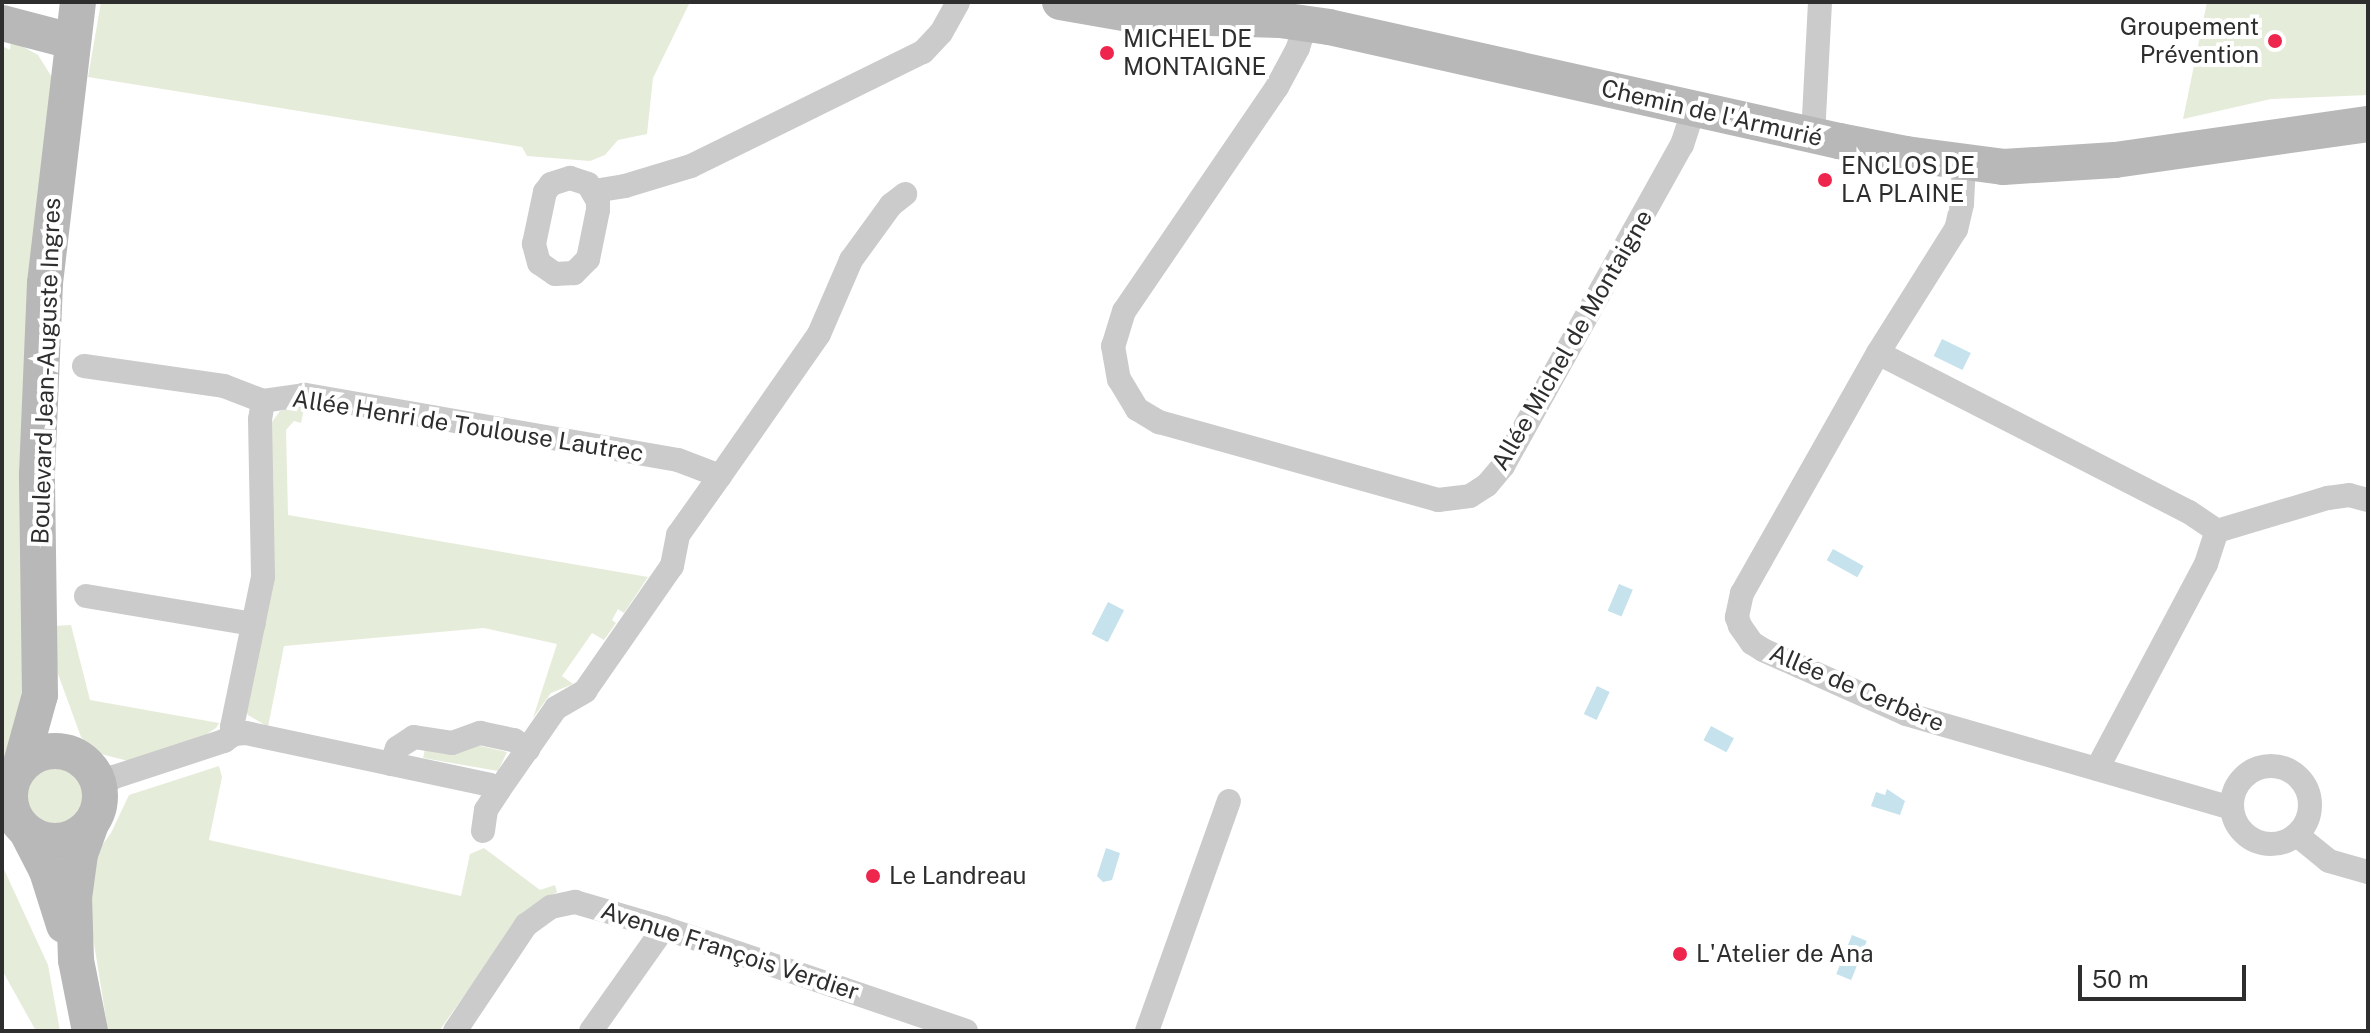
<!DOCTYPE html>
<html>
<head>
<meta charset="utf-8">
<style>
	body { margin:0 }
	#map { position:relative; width:2370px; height:1033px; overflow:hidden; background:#fff; font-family:"Public Sans",sans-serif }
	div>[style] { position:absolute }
	.green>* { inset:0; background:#e6ecda }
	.round { border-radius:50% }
	.water>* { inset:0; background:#c5e2ed; transform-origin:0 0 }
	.street>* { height:24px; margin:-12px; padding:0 12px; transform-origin:12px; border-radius:12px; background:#cbcbcb }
	.street>.ring { margin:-12px; padding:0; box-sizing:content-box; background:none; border:24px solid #cbcbcb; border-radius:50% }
	.secondary>* { height:36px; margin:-18px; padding:0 18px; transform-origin:18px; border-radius:18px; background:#b8b8b8 }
	.secondary>.ring { margin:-18px; padding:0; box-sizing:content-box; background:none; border:36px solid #b8b8b8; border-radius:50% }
	.dots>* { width:22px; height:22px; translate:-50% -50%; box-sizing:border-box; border:4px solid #fff; border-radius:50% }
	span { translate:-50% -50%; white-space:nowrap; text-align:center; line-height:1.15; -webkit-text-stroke:8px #fff; paint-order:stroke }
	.poi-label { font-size:24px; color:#2e2e2e }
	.right { translate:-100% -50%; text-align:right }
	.left { translate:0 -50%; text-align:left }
	.street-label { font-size:24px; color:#2e2e2e }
	.frame { position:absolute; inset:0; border:4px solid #2e2e2e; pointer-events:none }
	.scale { position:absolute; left:2078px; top:965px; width:168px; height:36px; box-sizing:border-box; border:4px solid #2e2e2e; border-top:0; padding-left:10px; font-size:24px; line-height:28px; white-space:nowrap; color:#2e2e2e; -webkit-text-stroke:6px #fff; paint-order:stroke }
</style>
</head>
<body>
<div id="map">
	<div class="green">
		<i style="clip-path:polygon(101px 2px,690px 2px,653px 78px,647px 134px,618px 140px,605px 155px,590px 161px,527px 156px,522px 147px,88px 77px)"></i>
		<i style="clip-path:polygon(2207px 2px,2368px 2px,2368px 95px,2271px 99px,2183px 119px)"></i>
		<i style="clip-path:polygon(11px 40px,38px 55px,53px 79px,32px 682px,15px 749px,2px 760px,2px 46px,10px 50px)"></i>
		<i style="clip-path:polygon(305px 405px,301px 423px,294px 421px,286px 430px,288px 515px,648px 577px,624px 613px,618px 609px,612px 620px,616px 623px,604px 640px,592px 633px,562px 676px,573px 684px,551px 693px,533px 718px,557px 644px,484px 628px,284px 646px,268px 727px,248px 715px,245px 709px,269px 426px,280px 411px)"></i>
		<i style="clip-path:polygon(71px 625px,90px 700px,219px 723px,216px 728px,198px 740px,128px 761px,97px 753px,81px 737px,58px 674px,53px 626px)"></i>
		<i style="clip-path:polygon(472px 744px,507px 752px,498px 771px,423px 758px,425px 749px)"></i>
		<i style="clip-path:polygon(219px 766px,222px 777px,209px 840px,461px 896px,470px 854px,484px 848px,540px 890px,555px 885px,557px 892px,523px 913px,439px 1031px,108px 1031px,89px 912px,97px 852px,111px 833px,129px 795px)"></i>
		<i class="round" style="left:27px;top:768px;width:56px;height:56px"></i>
		<i style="clip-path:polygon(2px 865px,48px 965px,60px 1031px,36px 1031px,2px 970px)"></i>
	</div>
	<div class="water">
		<i style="left:1942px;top:339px;width:32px;height:19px;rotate:26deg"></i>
		<i style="left:1833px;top:549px;width:35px;height:13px;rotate:29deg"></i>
		<i style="left:1619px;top:584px;width:15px;height:29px;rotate:23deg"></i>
		<i style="left:1108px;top:602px;width:18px;height:36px;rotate:27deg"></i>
		<i style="left:1597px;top:686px;width:14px;height:31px;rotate:25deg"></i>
		<i style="left:1711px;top:726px;width:26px;height:16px;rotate:28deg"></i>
		<i style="clip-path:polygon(1887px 789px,1905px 801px,1900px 815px,1871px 806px,1876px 792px,1885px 795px)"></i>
		<i style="clip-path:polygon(1106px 848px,1120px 853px,1112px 880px,1103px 882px,1097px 876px)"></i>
		<i style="left:1852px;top:935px;width:16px;height:42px;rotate:22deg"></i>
	</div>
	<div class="street">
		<i style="left:1306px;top:23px;width:26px;rotate:108deg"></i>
		<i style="left:1298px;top:48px;width:44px;rotate:118.3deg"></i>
		<i style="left:1277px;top:87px;width:271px;rotate:124.3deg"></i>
		<i style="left:1124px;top:311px;width:37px;rotate:107deg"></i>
		<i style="left:1113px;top:346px;width:34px;rotate:80deg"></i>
		<i style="left:1119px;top:379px;width:35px;rotate:59deg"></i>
		<i style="left:1137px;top:409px;width:26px;rotate:31deg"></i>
		<i style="left:1159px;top:422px;width:290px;rotate:15.6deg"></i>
		<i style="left:1438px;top:500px;width:32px;rotate:-7deg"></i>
		<i style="left:1470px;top:496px;width:20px;rotate:-33deg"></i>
		<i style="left:1487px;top:485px;width:25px;rotate:-50deg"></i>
		<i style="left:1503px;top:466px;width:368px;rotate:-60.9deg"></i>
		<i style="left:1682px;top:145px;width:39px;rotate:-72deg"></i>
		<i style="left:1813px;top:136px;width:134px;rotate:-87deg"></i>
		<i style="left:1964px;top:163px;width:41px;rotate:92.8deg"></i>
		<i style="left:1962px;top:204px;width:26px;rotate:103deg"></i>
		<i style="left:1956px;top:229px;width:146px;rotate:122.2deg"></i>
		<i style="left:1878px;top:353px;width:276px;rotate:119.5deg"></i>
		<i style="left:1742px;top:593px;width:25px;rotate:102deg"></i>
		<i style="left:1737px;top:617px;width:9px;rotate:72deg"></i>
		<i style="left:1740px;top:626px;width:21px;rotate:55deg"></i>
		<i style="left:1752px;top:643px;width:13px;rotate:32deg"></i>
		<i style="left:1763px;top:650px;width:157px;rotate:24.1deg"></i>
		<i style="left:1906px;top:714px;width:338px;rotate:16.1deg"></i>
		<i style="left:570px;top:178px;width:19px;rotate:18deg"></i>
		<i style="left:588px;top:184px;width:20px;rotate:60deg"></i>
		<i style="left:598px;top:201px;width:9px;rotate:90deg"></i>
		<i style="left:598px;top:210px;width:50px;rotate:101.5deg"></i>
		<i style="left:588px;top:259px;width:20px;rotate:135deg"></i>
		<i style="left:574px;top:273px;width:19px;rotate:177deg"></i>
		<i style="left:555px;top:274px;width:19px;rotate:-145deg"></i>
		<i style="left:539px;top:263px;width:20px;rotate:-105deg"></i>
		<i style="left:534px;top:244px;width:53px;rotate:-78.1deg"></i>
		<i style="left:545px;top:192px;width:10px;rotate:-53deg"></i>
		<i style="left:551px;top:184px;width:20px;rotate:-18deg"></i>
		<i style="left:594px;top:191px;width:31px;rotate:-9deg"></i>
		<i style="left:625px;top:186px;width:69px;rotate:-16.9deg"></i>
		<i style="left:691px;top:166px;width:258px;rotate:-26.2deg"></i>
		<i style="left:923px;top:52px;width:26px;rotate:-47deg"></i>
		<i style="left:941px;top:33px;width:35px;rotate:-61deg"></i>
		<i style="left:1878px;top:353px;width:349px;rotate:27.1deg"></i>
		<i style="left:2189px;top:512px;width:34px;rotate:34deg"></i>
		<i style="left:84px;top:366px;width:141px;rotate:8.1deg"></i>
		<i style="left:224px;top:386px;width:42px;rotate:21deg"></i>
		<i style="left:720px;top:476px;width:173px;rotate:-55.1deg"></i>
		<i style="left:819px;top:334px;width:81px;rotate:-66.6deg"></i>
		<i style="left:851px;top:260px;width:68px;rotate:-54deg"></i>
		<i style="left:891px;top:205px;width:18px;rotate:-38deg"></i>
		<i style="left:2217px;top:531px;width:116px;rotate:-16.6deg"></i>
		<i style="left:2328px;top:498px;width:21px;rotate:-8deg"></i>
		<i style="left:2349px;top:495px;width:20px;rotate:15deg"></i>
		<i style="left:86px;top:596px;width:170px;rotate:9.5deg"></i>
		<i style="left:391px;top:764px;width:17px;rotate:-69deg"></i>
		<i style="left:397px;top:748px;width:20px;rotate:-33deg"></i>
		<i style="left:414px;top:737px;width:38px;rotate:9deg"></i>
		<i style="left:452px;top:743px;width:30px;rotate:-20deg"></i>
		<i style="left:480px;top:733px;width:35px;rotate:12deg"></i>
		<i style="left:514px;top:740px;width:17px;rotate:33deg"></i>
		<i class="ring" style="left:2232px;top:766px;width:54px;height:54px"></i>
		<i style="left:2097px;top:769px;width:232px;rotate:-62deg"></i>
		<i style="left:2206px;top:564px;width:35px;rotate:-72deg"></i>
		<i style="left:2px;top:785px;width:8px;rotate:7deg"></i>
		<i style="left:99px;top:787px;width:18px;rotate:-34deg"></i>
		<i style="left:114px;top:777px;width:116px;rotate:-18.1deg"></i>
		<i style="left:224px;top:741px;width:12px;rotate:-35deg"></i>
		<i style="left:234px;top:734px;width:12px;rotate:-5deg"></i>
		<i style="left:246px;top:733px;width:249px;rotate:12deg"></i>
		<i style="left:490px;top:785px;width:10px;rotate:29deg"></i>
		<i style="left:499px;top:790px;width:100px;rotate:-55.2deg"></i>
		<i style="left:556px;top:708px;width:34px;rotate:-30deg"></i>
		<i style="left:585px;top:691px;width:152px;rotate:-55.2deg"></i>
		<i style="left:672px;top:566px;width:32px;rotate:-79deg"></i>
		<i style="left:678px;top:535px;width:72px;rotate:-54.6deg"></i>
		<i style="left:720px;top:476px;width:45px;rotate:-159.1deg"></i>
		<i style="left:678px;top:460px;width:380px;rotate:-170.1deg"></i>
		<i style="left:304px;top:395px;width:41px;rotate:171.7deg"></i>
		<i style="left:263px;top:401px;width:18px;rotate:99deg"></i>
		<i style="left:260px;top:419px;width:158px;rotate:88.9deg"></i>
		<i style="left:263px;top:577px;width:153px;rotate:101.7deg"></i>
		<i style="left:232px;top:727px;width:7px;rotate:74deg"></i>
		<i style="left:483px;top:831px;width:21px;rotate:-82deg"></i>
		<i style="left:486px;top:810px;width:24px;rotate:-57deg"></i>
		<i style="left:2297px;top:835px;width:41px;rotate:39.1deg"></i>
		<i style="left:2329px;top:861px;width:41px;rotate:15.8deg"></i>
		<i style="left:455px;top:1031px;width:128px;rotate:-56.2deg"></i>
		<i style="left:526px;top:925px;width:31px;rotate:-36deg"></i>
		<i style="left:551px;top:907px;width:25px;rotate:-12deg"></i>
		<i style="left:575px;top:902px;width:93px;rotate:16.3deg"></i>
		<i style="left:664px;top:928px;width:319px;rotate:18.8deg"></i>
		<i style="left:591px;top:1031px;width:126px;rotate:-54.7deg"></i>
		<i style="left:1147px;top:1031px;width:244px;rotate:-70.4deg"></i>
	</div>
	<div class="secondary">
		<i style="left:1060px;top:2px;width:80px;rotate:10deg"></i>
		<i style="left:1139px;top:16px;width:141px;rotate:1.6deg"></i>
		<i style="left:1280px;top:20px;width:49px;rotate:8.1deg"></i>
		<i style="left:1329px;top:27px;width:523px;rotate:12.6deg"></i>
		<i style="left:1839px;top:141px;width:68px;rotate:11deg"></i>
		<i style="left:1906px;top:154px;width:98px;rotate:7.6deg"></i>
		<i style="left:2003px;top:167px;width:112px;rotate:-3.6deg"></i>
		<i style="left:2115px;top:160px;width:256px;rotate:-8.1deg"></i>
		<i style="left:2px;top:23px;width:71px;rotate:14.6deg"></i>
		<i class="ring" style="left:10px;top:751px;width:54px;height:54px"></i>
		<i style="left:20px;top:767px;width:75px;rotate:-74.5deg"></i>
		<i style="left:40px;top:695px;width:221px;rotate:-90.8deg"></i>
		<i style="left:37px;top:474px;width:191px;rotate:-87.6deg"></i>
		<i style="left:45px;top:283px;width:283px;rotate:-83.3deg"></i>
		<i style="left:27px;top:832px;width:44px;rotate:62.9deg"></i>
		<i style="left:47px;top:871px;width:57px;rotate:72.5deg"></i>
		<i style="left:90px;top:1031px;width:72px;rotate:-101.2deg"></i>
		<i style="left:76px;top:960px;width:62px;rotate:-91.8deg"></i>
		<i style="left:74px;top:898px;width:44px;rotate:-82.2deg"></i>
		<i style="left:80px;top:854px;width:33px;rotate:-70deg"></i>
	</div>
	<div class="dots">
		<i style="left:2275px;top:41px;background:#ee264d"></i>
		<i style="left:1107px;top:53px;background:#ee264d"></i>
		<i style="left:1825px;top:180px;background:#ee264d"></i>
		<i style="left:873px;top:876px;background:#ee264d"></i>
		<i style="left:1680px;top:954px;background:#ee264d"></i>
	</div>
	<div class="poi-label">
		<span class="right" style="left:2259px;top:41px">Groupement<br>Prévention</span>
		<span class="left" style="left:1123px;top:53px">MICHEL DE<br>MONTAIGNE</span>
		<span class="left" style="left:1841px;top:180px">ENCLOS DE<br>LA PLAINE</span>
		<span class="left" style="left:889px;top:876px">Le Landreau</span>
		<span class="left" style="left:1696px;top:954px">L'Atelier de Ana</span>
	</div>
	<div class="street-label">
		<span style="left:1712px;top:113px;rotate:13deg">Chemin de l'Armurié</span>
		<span style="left:1572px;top:340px;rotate:-60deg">Allée Michel de Montaigne</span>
		<span style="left:46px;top:371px;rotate:-88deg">Boulevard Jean-Auguste Ingres</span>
		<span style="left:468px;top:426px;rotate:9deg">Allée Henri de Toulouse Lautrec</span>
		<span style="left:1857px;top:688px;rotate:23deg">Allée de Cerbère</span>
		<span style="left:730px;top:951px;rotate:18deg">Avenue François Verdier</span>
	</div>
	<div class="frame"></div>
	<div class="scale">50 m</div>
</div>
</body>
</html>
